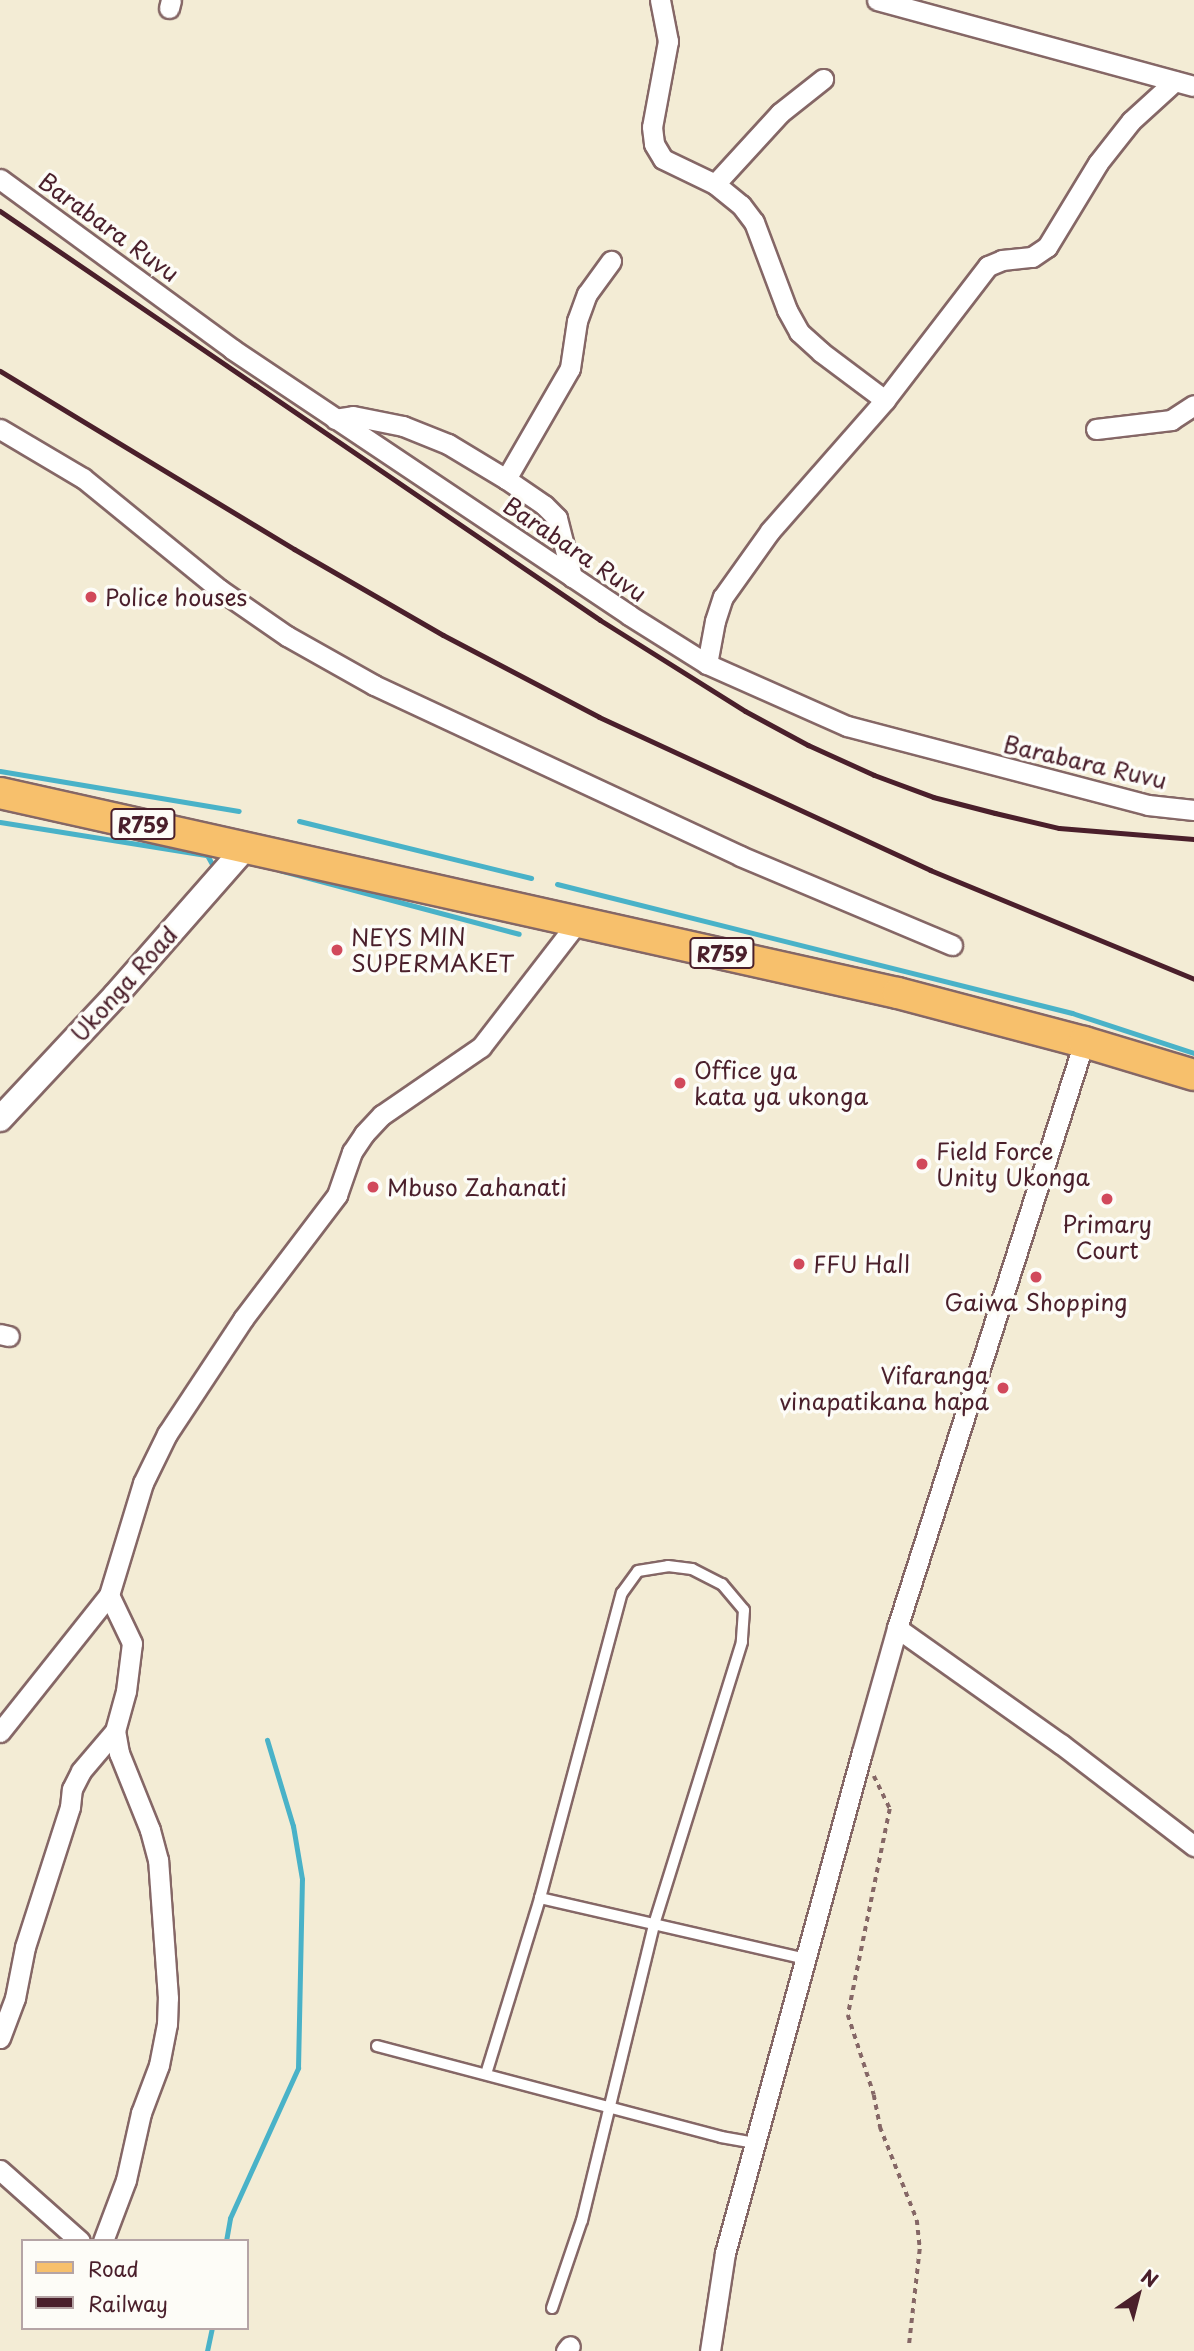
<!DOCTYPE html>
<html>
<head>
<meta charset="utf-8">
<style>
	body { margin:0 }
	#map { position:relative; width:1194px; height:2351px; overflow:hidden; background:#f3ecd5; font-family:"Playpen Sans",sans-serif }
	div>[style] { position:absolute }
	.stream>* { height:5px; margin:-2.5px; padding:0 2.5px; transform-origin:2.5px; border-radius:2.5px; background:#49b2c8 }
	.path>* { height:3.5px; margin-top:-1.75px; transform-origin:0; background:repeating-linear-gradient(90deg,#856766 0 5px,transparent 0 10px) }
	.roads { filter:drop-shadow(2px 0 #856766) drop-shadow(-2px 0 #856766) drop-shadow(0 2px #856766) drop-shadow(0 -2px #856766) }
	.service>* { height:10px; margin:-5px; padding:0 5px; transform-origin:5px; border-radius:5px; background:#fff }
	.minor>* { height:19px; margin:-9.5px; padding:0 9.5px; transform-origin:9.5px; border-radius:9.5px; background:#fff }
	.tertiary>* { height:24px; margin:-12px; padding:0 12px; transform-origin:12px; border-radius:12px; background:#fff }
	.primary>* { height:30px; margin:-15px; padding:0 15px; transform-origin:15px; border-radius:15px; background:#f7c06c }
	.rail>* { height:5px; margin:-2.5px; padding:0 2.5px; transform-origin:2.5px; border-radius:2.5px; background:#4a1f2b }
	.dots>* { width:19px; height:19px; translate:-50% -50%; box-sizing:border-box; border:4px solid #fdfcf7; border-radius:50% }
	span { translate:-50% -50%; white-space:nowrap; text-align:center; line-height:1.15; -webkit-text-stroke:7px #fdfcf7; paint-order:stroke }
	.shield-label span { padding:2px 5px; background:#fdfcf7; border:2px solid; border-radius:5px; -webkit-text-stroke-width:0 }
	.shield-label { font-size:21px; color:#4a1f2b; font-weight:700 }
	.street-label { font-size:23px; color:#4a1f2b }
	.poi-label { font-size:23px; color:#4a1f2b }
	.left { translate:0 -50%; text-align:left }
	.right { translate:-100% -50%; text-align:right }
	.legend { position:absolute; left:21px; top:2239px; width:228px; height:91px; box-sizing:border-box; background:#fdfcf7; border:2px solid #b5a4a5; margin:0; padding:9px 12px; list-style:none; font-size:21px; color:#4a1f2b }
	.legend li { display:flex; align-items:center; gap:14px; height:35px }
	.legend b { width:35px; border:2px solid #b5a4a5 }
	.north { position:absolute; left:1103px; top:2260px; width:70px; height:70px; -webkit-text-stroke:5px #fdfcf7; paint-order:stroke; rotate:35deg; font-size:19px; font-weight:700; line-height:28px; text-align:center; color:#4a1f2b }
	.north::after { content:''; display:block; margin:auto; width:24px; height:32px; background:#4a1f2b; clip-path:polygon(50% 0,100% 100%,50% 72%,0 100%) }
</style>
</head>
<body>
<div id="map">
	<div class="stream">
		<i style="left:0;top:771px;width:242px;rotate:9.5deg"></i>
		<i style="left:299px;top:821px;width:239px;rotate:13.8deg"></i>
		<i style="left:0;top:822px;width:210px;rotate:9.1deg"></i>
		<i style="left:207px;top:855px;width:18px;rotate:61deg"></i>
		<i style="left:279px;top:870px;width:248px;rotate:14.9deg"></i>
		<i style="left:557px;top:884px;width:531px;rotate:14.06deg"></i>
		<i style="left:1072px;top:1013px;width:128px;rotate:18.2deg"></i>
		<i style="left:226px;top:2241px;width:23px;rotate:-80deg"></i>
		<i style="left:230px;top:2218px;width:165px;rotate:-65.6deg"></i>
		<i style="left:298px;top:2068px;width:189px;rotate:-88.8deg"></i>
		<i style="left:302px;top:1879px;width:54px;rotate:-99.6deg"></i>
		<i style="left:293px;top:1826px;width:90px;rotate:-106.8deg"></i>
		<i style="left:207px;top:2351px;width:24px;rotate:-78deg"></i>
	</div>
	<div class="path">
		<i style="left:874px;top:1776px;width:37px;rotate:64deg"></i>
		<i style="left:890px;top:1809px;width:210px;rotate:101.5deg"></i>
		<i style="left:848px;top:2015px;width:84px;rotate:72deg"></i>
		<i style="left:874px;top:2095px;width:33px;rotate:79deg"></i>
		<i style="left:880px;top:2127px;width:100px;rotate:68.3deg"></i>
		<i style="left:917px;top:2220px;width:29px;rotate:84deg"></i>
		<i style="left:920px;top:2249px;width:99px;rotate:96.4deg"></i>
	</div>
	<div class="roads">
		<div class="service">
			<i style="left:540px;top:1898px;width:273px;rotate:12.9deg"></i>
			<i style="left:377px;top:2046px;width:356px;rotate:14.8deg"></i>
			<i style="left:721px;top:2137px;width:36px;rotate:10deg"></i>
			<i style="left:486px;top:2074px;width:184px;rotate:-72.9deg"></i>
			<i style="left:540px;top:1898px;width:316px;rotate:-75deg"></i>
			<i style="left:622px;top:1593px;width:27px;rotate:-54deg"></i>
			<i style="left:638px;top:1571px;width:30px;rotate:-9deg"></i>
			<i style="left:668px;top:1566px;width:24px;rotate:7deg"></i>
			<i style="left:692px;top:1569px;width:34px;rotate:27deg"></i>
			<i style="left:722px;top:1584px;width:34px;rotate:50deg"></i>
			<i style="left:744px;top:1610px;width:32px;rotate:94deg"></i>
			<i style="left:742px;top:1642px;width:296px;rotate:107.3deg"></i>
			<i style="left:654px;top:1925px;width:304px;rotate:103.7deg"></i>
			<i style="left:582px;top:2220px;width:93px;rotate:108.8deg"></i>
		</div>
		<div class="minor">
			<i style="left:660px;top:0;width:42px;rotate:79deg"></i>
			<i style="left:668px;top:41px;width:87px;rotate:100.5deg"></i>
			<i style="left:652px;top:127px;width:17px;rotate:83deg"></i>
			<i style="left:654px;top:144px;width:17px;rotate:59deg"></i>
			<i style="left:663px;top:159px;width:58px;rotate:25.7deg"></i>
			<i style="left:715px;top:184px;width:33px;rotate:39deg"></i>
			<i style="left:741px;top:205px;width:21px;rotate:53deg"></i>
			<i style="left:754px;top:222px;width:94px;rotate:69.4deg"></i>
			<i style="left:787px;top:310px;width:25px;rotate:61deg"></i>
			<i style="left:799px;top:332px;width:30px;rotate:42deg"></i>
			<i style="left:821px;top:352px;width:80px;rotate:36.9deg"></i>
			<i style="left:877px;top:0;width:328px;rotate:15.2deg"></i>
			<i style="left:169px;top:8px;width:8px;rotate:-76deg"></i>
			<i style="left:0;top:179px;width:288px;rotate:36.2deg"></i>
			<i style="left:232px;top:349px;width:478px;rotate:33.8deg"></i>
			<i style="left:629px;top:615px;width:92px;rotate:32.1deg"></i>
			<i style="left:707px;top:664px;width:153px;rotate:23.9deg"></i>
			<i style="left:847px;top:726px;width:311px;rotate:14.7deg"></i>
			<i style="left:1148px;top:805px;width:46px;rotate:6.2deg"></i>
			<i style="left:715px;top:184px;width:96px;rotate:-47.5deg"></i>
			<i style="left:780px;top:113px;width:55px;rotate:-38.3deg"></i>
			<i style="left:335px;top:419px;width:18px;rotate:-9deg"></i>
			<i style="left:353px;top:416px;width:51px;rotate:11.3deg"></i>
			<i style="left:403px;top:426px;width:48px;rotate:21.8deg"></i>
			<i style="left:448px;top:444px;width:68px;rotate:31.1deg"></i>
			<i style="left:0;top:429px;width:96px;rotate:30.6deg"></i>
			<i style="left:83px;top:478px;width:176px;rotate:39.2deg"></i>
			<i style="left:219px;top:589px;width:83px;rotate:34.7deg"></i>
			<i style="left:287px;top:636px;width:100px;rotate:29.4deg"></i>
			<i style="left:374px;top:685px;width:404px;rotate:25deg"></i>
			<i style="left:740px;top:856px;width:230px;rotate:22.8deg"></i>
			<i style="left:1096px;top:429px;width:76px;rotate:-6.8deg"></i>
			<i style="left:1171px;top:420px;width:27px;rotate:-33deg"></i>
			<i style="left:572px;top:577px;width:61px;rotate:-104.3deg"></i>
			<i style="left:557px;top:518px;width:18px;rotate:-135deg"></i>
			<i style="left:544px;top:505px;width:46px;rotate:-145.6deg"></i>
			<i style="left:506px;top:479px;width:128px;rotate:-60deg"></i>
			<i style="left:570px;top:368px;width:48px;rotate:-81.5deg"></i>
			<i style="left:577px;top:321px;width:29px;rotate:-70deg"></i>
			<i style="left:587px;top:294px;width:41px;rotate:-54deg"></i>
			<i style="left:707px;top:664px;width:44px;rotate:-79.5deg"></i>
			<i style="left:715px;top:621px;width:25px;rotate:-72deg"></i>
			<i style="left:723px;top:597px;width:81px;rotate:-54.5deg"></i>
			<i style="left:770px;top:531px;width:174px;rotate:-48.7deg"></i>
			<i style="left:885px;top:400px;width:169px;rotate:-52.5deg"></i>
			<i style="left:988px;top:266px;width:15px;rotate:-23deg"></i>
			<i style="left:1002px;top:260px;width:30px;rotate:-6deg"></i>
			<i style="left:1032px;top:257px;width:18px;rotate:-34deg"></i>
			<i style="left:1047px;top:247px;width:98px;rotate:-58.7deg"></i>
			<i style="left:1098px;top:163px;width:53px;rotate:-51.8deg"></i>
			<i style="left:1131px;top:121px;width:59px;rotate:-42.3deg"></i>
			<i style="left:0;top:1334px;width:9px;rotate:13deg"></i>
			<i style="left:897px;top:1628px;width:201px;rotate:35.3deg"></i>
			<i style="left:1061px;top:1744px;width:168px;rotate:37.5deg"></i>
			<i style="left:0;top:1732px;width:175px;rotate:-51.5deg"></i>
			<i style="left:109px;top:1595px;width:117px;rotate:-73.1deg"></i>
			<i style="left:143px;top:1483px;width:55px;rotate:-63.9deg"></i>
			<i style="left:167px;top:1434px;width:138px;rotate:-56.5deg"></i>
			<i style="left:243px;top:1319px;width:156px;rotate:-52.8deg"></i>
			<i style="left:337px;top:1195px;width:46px;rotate:-70.8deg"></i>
			<i style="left:352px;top:1152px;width:22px;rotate:-56deg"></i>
			<i style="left:364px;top:1134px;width:26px;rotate:-47deg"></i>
			<i style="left:382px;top:1115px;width:120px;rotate:-34.5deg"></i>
			<i style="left:481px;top:1047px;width:160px;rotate:-52.3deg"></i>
			<i style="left:0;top:2038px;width:43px;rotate:-69.4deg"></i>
			<i style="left:15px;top:1998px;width:52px;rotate:-78.9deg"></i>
			<i style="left:25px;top:1947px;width:147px;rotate:-72.2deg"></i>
			<i style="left:70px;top:1807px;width:18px;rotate:-84deg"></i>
			<i style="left:72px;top:1789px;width:20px;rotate:-63deg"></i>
			<i style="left:81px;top:1771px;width:52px;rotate:-49.6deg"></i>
			<i style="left:0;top:2170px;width:107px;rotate:41.6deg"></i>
			<i style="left:103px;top:2241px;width:65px;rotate:-69.3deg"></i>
			<i style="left:126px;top:2180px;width:69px;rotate:-77.4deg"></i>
			<i style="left:141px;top:2113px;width:51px;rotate:-69.4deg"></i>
			<i style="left:159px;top:2065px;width:42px;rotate:-79deg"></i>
			<i style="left:167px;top:2024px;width:26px;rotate:-88deg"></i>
			<i style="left:168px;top:1998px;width:138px;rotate:-94.1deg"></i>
			<i style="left:158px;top:1860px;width:31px;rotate:-105deg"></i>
			<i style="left:150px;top:1830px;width:83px;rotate:-111.9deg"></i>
			<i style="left:119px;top:1753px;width:22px;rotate:-100deg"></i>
			<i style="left:115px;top:1731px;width:41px;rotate:-74.6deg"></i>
			<i style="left:126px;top:1691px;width:48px;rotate:-82.9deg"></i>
			<i style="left:132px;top:1643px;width:53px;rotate:-115.6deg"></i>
			<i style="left:566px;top:2351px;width:6px;rotate:-51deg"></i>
			<i style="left:710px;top:2351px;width:99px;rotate:-81.3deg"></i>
			<i style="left:725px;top:2253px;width:519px;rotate:-74.71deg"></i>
			<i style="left:862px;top:1752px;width:129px;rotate:-74.2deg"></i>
			<i style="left:897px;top:1628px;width:615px;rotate:-72.3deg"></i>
		</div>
		<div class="tertiary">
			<i style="left:0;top:1119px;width:168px;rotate:-46.9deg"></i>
			<i style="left:115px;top:996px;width:198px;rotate:-48.7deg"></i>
		</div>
		<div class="primary">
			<i style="left:0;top:793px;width:920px;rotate:12.56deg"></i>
			<i style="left:898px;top:993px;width:192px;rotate:14.8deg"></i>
			<i style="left:1084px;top:1042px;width:115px;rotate:16.7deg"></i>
		</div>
	</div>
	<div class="rail">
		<i style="left:0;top:211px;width:726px;rotate:34.28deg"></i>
		<i style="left:600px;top:620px;width:171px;rotate:32.1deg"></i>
		<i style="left:745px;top:711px;width:72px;rotate:28.4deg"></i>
		<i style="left:808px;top:745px;width:72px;rotate:24.4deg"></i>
		<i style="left:874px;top:775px;width:63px;rotate:20.4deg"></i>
		<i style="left:933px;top:797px;width:64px;rotate:14.5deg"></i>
		<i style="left:995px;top:813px;width:66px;rotate:13.2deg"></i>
		<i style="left:1059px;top:828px;width:135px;rotate:4.7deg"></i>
		<i style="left:0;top:371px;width:344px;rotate:31.2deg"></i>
		<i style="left:294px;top:549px;width:172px;rotate:30deg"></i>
		<i style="left:443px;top:635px;width:176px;rotate:27.7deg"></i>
		<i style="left:599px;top:717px;width:365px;rotate:24.8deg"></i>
		<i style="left:930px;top:870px;width:286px;rotate:22.4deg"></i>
	</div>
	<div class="dots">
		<i style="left:91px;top:597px;background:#d1495b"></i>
		<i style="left:337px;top:950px;background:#d1495b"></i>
		<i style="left:680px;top:1083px;background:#d1495b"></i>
		<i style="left:922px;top:1164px;background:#d1495b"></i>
		<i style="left:373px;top:1187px;background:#d1495b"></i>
		<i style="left:1107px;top:1199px;background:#d1495b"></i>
		<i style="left:799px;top:1264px;background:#d1495b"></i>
		<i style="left:1036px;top:1277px;background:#d1495b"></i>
		<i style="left:1003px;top:1388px;background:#d1495b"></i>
	</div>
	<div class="shield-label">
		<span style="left:143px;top:824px">R759</span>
		<span style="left:722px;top:953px">R759</span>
	</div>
	<div class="street-label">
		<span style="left:109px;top:227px;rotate:36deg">Barabara Ruvu</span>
		<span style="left:575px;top:549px;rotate:34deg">Barabara Ruvu</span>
		<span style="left:1085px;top:762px;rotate:13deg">Barabara Ruvu</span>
		<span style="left:124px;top:984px;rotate:-48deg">Ukonga Road</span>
	</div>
	<div class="poi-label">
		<span class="left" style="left:105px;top:597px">Police houses</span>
		<span class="left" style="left:351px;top:950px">NEYS MIN<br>SUPERMAKET</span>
		<span class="left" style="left:694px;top:1083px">Office ya<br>kata ya ukonga</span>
		<span class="left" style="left:936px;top:1164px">Field Force<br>Unity Ukonga</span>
		<span class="left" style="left:387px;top:1187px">Mbuso Zahanati</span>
		<span style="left:1107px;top:1237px">Primary<br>Court</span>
		<span class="left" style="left:813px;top:1264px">FFU Hall</span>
		<span style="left:1036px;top:1302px">Gaiwa Shopping</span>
		<span class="right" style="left:989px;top:1388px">Vifaranga<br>vinapatikana hapa</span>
	</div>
	<ul class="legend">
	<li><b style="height:9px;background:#f7c06c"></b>Road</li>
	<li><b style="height:9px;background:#4a1f2b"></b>Railway</li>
	</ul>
	<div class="north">N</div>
</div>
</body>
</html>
